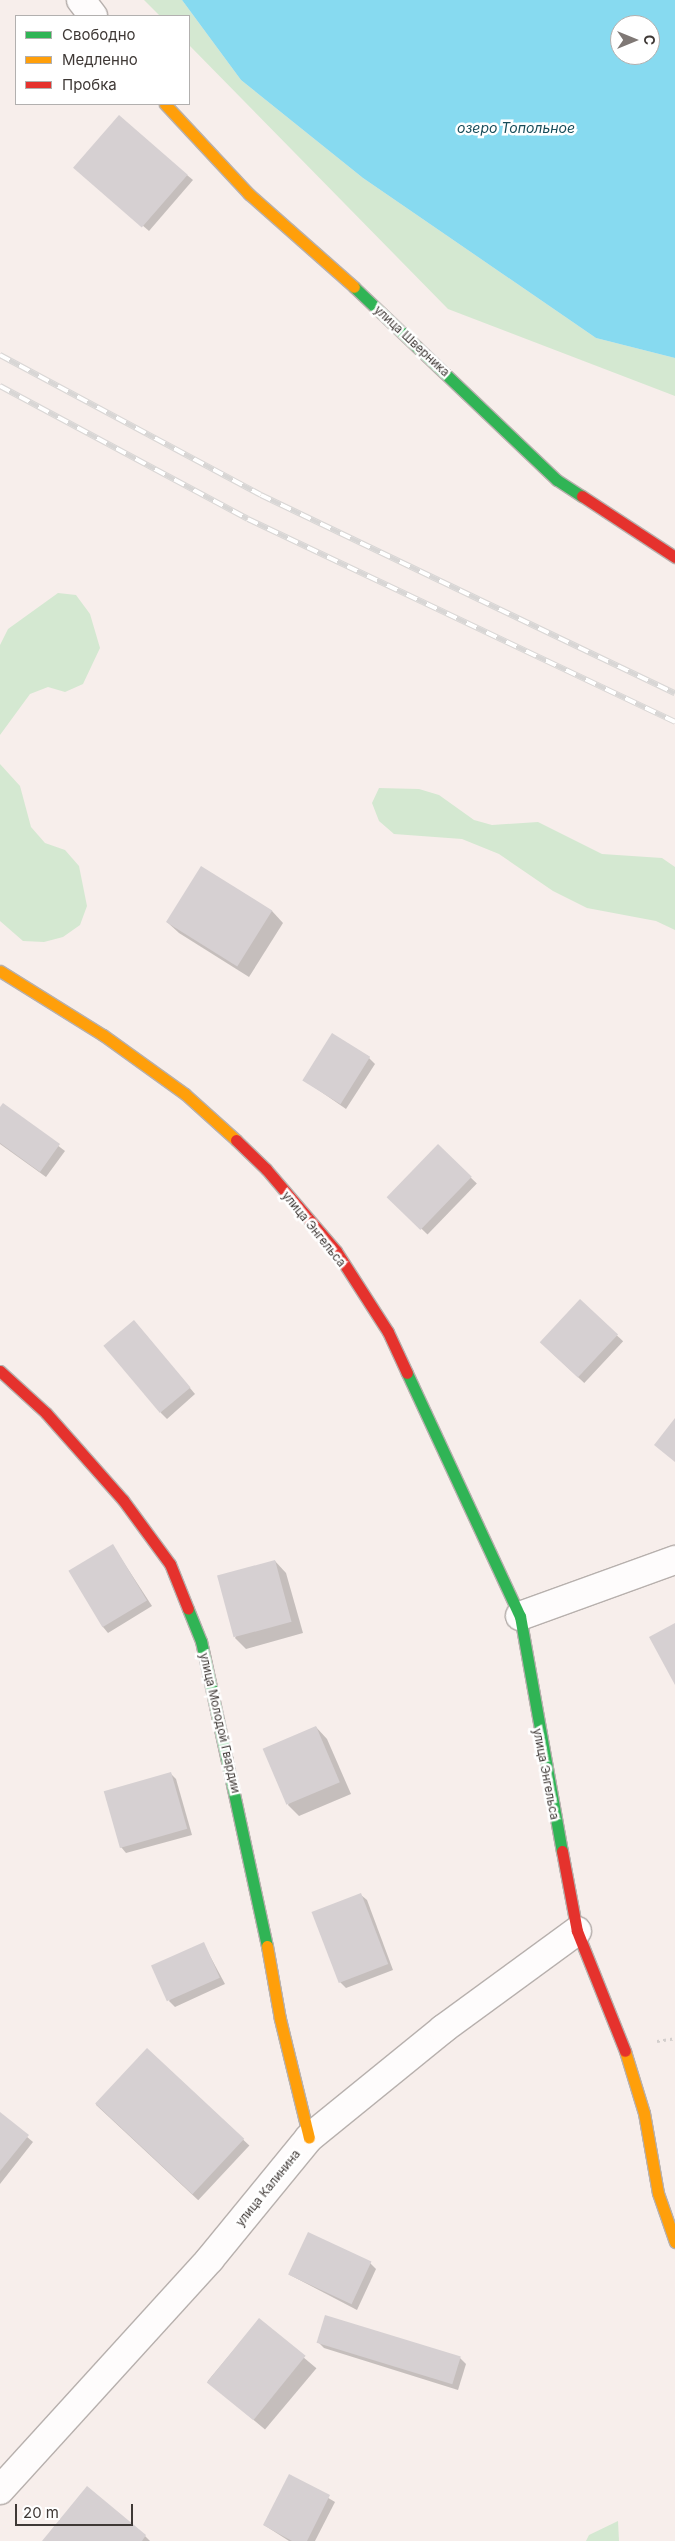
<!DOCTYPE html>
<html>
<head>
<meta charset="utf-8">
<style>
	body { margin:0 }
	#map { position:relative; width:675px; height:2541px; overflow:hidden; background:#f7eeeb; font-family:Inter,sans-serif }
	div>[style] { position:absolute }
	.green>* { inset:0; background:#d4e8d1 }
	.water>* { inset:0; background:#87daf0 }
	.shadow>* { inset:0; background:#0003; transform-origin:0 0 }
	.building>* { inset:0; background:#d6d0d2; transform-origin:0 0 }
	.path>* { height:3px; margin-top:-1.5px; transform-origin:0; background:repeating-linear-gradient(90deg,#d3cfcd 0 2.5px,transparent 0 6.5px) }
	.roads { filter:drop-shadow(1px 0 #b7b0ad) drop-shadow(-1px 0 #b7b0ad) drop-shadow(0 1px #b7b0ad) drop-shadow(0 -1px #b7b0ad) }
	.street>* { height:28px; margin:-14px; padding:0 14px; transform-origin:14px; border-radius:14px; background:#fefcfc }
	.fast>* { height:11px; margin:-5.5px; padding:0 5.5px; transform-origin:5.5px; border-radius:5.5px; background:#30b455 }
	.slow>* { height:11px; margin:-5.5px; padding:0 5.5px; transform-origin:5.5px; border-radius:5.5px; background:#ff9f0a }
	.jam>* { height:11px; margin:-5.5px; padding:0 5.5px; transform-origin:5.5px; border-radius:5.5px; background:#e5322d }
	.rail>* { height:5.5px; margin-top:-2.75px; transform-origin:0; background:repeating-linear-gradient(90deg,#fff 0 11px,#d8d6d5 0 22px); box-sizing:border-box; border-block:1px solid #d8d6d5 }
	span { translate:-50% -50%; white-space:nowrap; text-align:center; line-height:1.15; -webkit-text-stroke:5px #fff; paint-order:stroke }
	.street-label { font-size:12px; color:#3f3936 }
	.water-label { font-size:14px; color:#184d5a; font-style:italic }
	.legend { position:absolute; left:15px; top:15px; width:175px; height:90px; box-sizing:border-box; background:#fff; border:1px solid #b2b0af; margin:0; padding:6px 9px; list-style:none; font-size:15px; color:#3f3936 }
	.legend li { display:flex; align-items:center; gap:10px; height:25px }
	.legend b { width:25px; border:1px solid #b2b0af }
	.north { position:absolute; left:610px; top:15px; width:50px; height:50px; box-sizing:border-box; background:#fff; border:1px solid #b2b0af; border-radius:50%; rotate:90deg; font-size:14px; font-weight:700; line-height:20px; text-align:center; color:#3f3936 }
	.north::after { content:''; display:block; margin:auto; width:18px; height:22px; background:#7f7875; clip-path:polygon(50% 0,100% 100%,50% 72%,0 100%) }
	.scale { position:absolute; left:15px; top:2504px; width:118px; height:22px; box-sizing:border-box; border:2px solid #3f3936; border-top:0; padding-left:6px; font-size:15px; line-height:18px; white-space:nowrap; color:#3f3936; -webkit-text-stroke:4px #fff; paint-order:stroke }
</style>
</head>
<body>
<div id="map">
	<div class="green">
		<i style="clip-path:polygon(144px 0,182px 0,241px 80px,363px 178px,596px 338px,675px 358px,675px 396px,448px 309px,189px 45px,189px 16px,160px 16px)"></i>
		<i style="clip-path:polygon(58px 593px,76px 595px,90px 614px,100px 648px,83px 684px,65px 692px,48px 687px,30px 694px,0 735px,0 645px,8px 629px)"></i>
		<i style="clip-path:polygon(0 764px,20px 786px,31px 827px,45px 843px,65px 850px,79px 866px,87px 906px,80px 925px,63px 937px,44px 942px,23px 941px,0 921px)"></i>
		<i style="clip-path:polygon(379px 788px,419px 789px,439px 795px,474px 820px,492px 825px,538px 822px,602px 854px,662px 858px,675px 867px,675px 930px,656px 921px,587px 908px,553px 891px,499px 854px,462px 839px,394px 834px,379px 821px,372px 803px)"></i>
		<i style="clip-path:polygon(618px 2521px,619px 2541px,586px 2541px,589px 2535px)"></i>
	</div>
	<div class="water">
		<i style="clip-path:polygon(evenodd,182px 0,675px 0,675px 358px,596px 338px,363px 178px,241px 80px,182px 0,620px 25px,650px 25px,650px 55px,620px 55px,620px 25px)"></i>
	</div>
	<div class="shadow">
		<i style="clip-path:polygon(82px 173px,187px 175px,193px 180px,149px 231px)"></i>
		<i style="clip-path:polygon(202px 868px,272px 911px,283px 923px,249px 977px,179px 933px,167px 922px)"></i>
		<i style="clip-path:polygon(369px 1058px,375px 1064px,346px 1109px,304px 1080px)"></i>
		<i style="clip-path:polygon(3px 1104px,65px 1151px,46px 1177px,0 1144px,0 1109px)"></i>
		<i style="left:438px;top:1146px;width:54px;height:71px;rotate:44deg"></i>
		<i style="left:580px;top:1301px;width:59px;height:57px;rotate:43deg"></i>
		<i style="clip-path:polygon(139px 1327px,195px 1394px,167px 1419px,161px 1413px)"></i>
		<i style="clip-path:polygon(113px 1546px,152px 1606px,108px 1633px,103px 1627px)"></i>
		<i style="clip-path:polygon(275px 1561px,286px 1573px,303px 1633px,246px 1649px,235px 1638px)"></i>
		<i style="clip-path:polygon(316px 1727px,327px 1739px,351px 1794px,299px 1816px,288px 1805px)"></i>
		<i style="clip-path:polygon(171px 1774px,176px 1779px,192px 1835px,126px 1853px,121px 1847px)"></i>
		<i style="clip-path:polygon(361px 1895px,367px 1900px,393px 1970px,346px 1988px,340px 1982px)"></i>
		<i style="clip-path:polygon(203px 1943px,225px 1984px,175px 2007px,169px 2001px)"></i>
		<i style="left:147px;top:2050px;width:140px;height:75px;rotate:43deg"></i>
		<i style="clip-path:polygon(0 2114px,33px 2142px,0 2184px)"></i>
		<i style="clip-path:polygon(370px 2263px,376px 2269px,357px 2310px,290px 2275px)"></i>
		<i style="left:259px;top:2320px;width:75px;height:80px;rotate:40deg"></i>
		<i style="clip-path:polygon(318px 2342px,460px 2358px,466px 2364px,458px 2390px,324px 2348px)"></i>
		<i style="clip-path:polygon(290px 2475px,335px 2502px,315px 2541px,289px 2541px,264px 2525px)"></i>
		<i style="clip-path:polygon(88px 2488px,145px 2536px,150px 2541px,44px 2541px)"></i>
	</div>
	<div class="building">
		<i style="left:119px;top:115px;width:91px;height:70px;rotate:41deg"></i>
		<i style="left:201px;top:866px;width:84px;height:66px;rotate:32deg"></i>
		<i style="left:332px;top:1033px;width:45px;height:56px;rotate:32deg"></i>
		<i style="clip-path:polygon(3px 1103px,60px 1144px,40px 1172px,0 1143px,0 1107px)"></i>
		<i style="left:438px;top:1144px;width:47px;height:74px;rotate:44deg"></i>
		<i style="left:580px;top:1299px;width:52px;height:59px;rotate:43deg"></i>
		<i style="left:134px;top:1320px;width:88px;height:40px;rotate:50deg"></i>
		<i style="clip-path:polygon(675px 1418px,675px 1462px,654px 1445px)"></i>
		<i style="left:113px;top:1544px;width:66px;height:52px;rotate:59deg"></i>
		<i style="left:275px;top:1560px;width:64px;height:60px;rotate:75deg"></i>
		<i style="clip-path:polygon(675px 1623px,675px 1685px,649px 1637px)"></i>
		<i style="left:316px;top:1726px;width:61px;height:58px;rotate:67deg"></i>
		<i style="left:171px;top:1772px;width:59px;height:70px;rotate:74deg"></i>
		<i style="left:361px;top:1893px;width:76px;height:53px;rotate:69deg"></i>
		<i style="left:204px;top:1942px;width:39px;height:58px;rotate:66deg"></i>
		<i style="left:147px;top:2048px;width:133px;height:76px;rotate:43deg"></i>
		<i style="clip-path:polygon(0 2112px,29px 2135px,0 2171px)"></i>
		<i style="left:308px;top:2232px;width:70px;height:47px;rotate:25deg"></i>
		<i style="left:325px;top:2315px;width:142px;height:29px;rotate:17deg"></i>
		<i style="left:259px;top:2318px;width:60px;height:83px;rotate:39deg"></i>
		<i style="clip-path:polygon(289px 2474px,330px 2495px,307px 2541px,292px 2541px,263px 2525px)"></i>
		<i style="clip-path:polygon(87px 2486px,146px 2535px,142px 2541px,42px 2541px)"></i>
	</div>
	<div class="path">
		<i style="left:657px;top:2041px;width:18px;rotate:-9deg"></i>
	</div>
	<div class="roads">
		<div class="street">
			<i style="left:81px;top:0;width:20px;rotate:53deg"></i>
			<i style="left:520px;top:1616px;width:165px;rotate:-19.9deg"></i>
			<i style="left:0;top:2490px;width:312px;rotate:-47.7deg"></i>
			<i style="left:210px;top:2259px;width:156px;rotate:-50.7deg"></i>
			<i style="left:309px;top:2138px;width:173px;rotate:-39.1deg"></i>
			<i style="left:443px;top:2029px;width:166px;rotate:-36.2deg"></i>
		</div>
		<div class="fast">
			<i style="left:354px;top:287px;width:280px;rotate:43.6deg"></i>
			<i style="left:557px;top:480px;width:30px;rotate:33deg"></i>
			<i style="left:407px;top:1373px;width:268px;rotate:65.1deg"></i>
			<i style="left:520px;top:1616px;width:239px;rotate:79.9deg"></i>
			<i style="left:188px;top:1609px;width:35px;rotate:68deg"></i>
			<i style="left:201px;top:1641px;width:312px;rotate:77.8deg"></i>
		</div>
		<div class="slow">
			<i style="left:165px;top:104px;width:123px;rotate:47deg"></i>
			<i style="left:249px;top:194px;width:140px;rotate:41.5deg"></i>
			<i style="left:0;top:971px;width:121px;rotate:31.9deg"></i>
			<i style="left:103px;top:1035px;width:101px;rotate:35.7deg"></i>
			<i style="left:185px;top:1094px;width:69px;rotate:42deg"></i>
			<i style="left:267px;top:1946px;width:74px;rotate:79.9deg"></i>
			<i style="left:280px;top:2019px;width:122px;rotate:76.3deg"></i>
			<i style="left:625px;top:2051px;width:65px;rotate:73deg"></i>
			<i style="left:644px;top:2113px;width:81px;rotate:80.1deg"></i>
			<i style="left:658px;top:2193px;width:52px;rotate:70.9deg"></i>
		</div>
		<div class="jam">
			<i style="left:582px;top:496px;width:111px;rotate:33.3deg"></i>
			<i style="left:236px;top:1140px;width:42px;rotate:44deg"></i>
			<i style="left:266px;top:1169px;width:108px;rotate:49.5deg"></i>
			<i style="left:336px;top:1251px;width:96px;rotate:57.3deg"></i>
			<i style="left:388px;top:1332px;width:45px;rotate:65.1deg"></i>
			<i style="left:0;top:1371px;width:62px;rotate:42.4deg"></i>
			<i style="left:46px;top:1413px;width:116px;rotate:48.5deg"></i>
			<i style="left:123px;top:1500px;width:79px;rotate:53.7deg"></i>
			<i style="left:170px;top:1564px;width:48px;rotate:68.2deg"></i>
			<i style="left:562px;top:1851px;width:81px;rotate:79.4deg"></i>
			<i style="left:577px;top:1931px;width:129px;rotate:68.2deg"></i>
		</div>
	</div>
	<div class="rail">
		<i style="left:0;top:355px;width:296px;rotate:28.2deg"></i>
		<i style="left:261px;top:495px;width:459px;rotate:25.6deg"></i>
		<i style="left:0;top:386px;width:281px;rotate:28.2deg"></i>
		<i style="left:248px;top:519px;width:473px;rotate:25.4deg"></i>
	</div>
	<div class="street-label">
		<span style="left:412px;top:341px;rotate:43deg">улица Шверника</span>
		<span style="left:314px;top:1229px;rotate:51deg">улица Энгельса</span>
		<span style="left:220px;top:1723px;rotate:77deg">улица Молодой Гвардии</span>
		<span style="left:546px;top:1774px;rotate:79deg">улица Энгельса</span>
		<span style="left:268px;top:2188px;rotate:-51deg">улица Калинина</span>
	</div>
	<div class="water-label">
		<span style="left:516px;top:128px">озеро Топольное</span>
	</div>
	<ul class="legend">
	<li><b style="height:6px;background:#30b455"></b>Свободно</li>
	<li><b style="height:6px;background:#ff9f0a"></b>Медленно</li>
	<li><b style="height:6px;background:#e5322d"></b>Пробка</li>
	</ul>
	<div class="north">С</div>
	<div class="scale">20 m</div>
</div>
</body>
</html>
